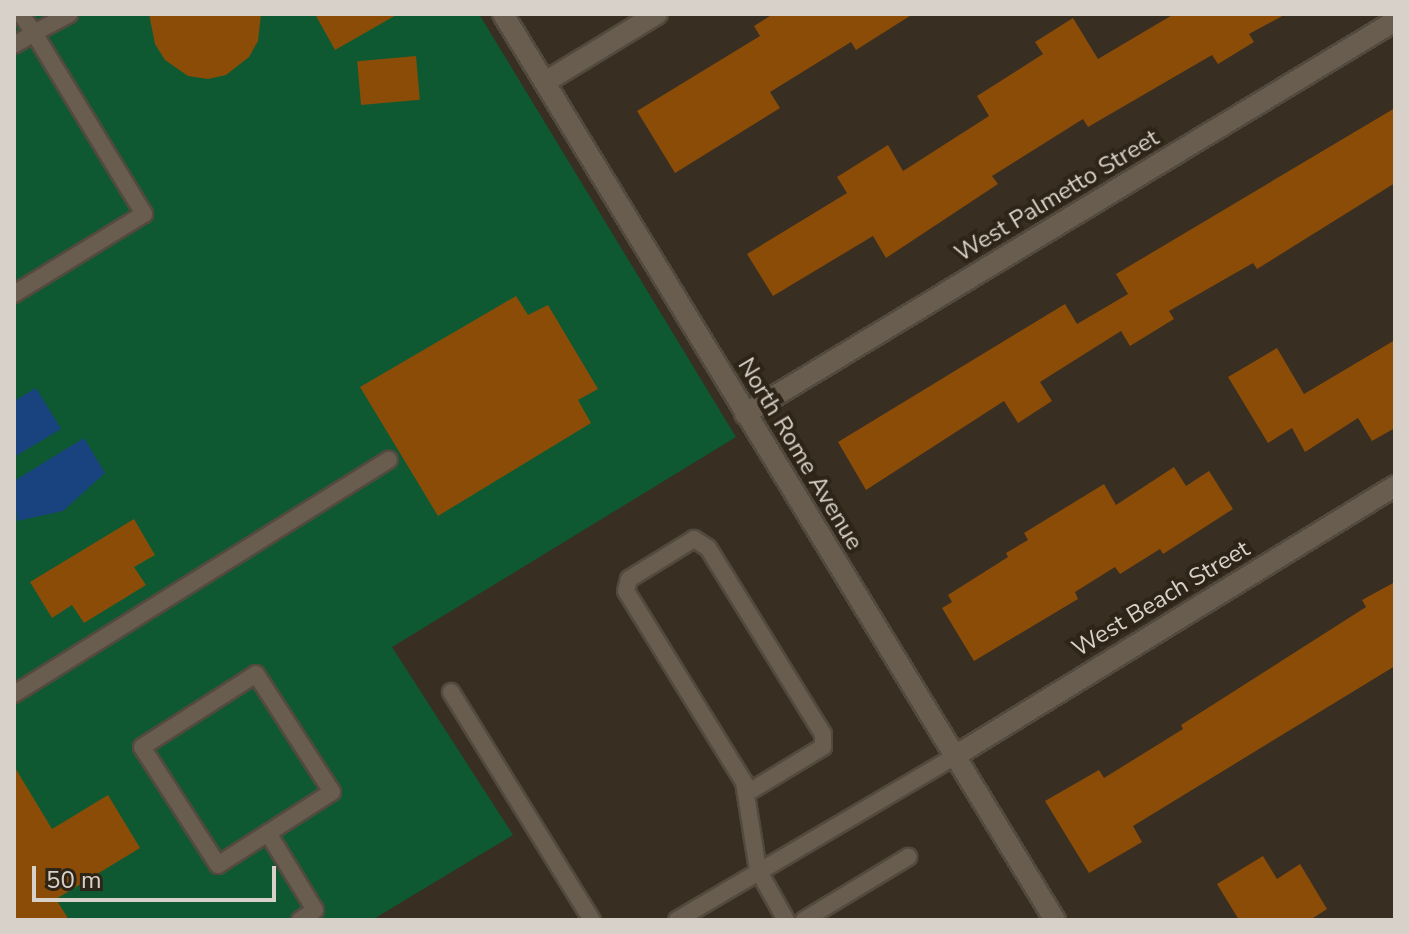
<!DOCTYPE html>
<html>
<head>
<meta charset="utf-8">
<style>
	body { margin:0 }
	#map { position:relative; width:1409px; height:934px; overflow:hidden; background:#382e21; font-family:"Nunito Sans",sans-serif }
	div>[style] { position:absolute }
	.green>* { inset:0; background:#0e5932 }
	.water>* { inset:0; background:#18437e }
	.building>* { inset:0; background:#8b4c08; transform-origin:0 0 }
	.roads { filter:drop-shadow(2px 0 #534a3f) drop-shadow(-2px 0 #534a3f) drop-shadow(0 2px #534a3f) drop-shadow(0 -2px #534a3f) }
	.service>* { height:16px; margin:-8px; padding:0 8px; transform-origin:8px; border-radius:8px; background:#685d4f }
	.minor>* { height:20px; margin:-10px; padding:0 10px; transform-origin:10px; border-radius:10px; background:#685d4f }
	.tertiary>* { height:20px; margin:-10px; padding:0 10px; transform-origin:10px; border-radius:10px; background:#685d4f }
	span { translate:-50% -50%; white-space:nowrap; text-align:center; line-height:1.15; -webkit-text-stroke:8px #2e2417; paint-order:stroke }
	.street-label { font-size:24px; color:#d7d1c9 }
	.frame { position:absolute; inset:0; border:16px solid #d7d1c9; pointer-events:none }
	.scale { position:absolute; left:32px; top:866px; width:244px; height:36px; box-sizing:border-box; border:4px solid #d7d1c9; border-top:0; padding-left:10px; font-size:24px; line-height:28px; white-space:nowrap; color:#d7d1c9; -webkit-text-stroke:6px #2e2417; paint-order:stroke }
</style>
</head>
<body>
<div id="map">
	<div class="green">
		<i style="clip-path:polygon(14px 14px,479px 14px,736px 437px,392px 647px,513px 835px,372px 920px,14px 920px)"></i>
	</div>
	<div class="water">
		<i style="clip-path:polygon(36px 388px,61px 429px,14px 457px,14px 401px)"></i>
		<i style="clip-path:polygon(84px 438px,105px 473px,63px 511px,17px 521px,14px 481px)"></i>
	</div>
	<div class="building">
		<i style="clip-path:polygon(149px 14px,261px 14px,258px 41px,249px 57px,226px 75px,208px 79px,188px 76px,165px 60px,155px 44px)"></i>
		<i style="clip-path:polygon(315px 14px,398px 14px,335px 50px)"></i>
		<i style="clip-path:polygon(773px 14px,913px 14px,856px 50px,851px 42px,770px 92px,780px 108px,675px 173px,637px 111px,760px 36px,754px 26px)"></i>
		<i style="clip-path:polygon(1174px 14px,1286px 14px,1249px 34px,1254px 42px,1218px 64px,1212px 55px,1088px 127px,1083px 119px,992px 176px,998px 184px,886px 258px,873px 236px,773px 296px,747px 254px,847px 193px,837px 177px,888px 145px,903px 171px,989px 116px,977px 96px,1043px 54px,1035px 42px,1073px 18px,1098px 59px)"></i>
		<i style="left:416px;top:56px;width:44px;height:59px;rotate:85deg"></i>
		<i style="clip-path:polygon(1395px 108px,1395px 183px,1257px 269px,1253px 263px,1169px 311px,1174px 319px,1130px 346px,1121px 331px,1040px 382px,1052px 401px,1018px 423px,1004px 401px,866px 490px,838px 442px,1065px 304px,1077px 324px,1128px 294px,1116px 274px)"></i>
		<i style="clip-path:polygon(516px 296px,528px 315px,548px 305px,598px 389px,578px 400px,591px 423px,438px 516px,360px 387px)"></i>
		<i style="clip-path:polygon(1395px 340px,1395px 428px,1372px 441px,1358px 418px,1305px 452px,1292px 428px,1268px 443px,1228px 377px,1277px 348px,1304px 394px)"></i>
		<i style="clip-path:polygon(1174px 467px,1186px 486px,1209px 471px,1233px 509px,1163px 554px,1160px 549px,1120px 574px,1115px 567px,1075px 592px,1078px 599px,974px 661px,942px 608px,952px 602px,948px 595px,1008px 557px,1006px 553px,1028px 540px,1024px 533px,1104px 484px,1116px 505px)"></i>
		<i style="clip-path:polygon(134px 519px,155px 555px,134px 567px,146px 585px,84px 623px,72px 605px,52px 618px,30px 582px)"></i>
		<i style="clip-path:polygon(1395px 582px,1395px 666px,1133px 826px,1142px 842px,1089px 873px,1045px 801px,1099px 770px,1104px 778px,1183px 729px,1181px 725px,1366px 607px,1362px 600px)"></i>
		<i style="clip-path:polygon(14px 766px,52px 829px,108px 795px,140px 848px,56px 899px,69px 920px,14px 920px)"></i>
		<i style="clip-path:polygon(1263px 856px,1277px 879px,1300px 864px,1327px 909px,1310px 920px,1239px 920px,1217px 884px)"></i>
	</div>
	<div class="roads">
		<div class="service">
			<i style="left:21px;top:14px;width:23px;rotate:56deg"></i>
			<i style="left:34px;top:33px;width:40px;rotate:-28deg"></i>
			<i style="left:14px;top:45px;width:23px;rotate:-31deg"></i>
			<i style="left:34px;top:33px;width:212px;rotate:58.7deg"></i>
			<i style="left:144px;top:214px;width:153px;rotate:148.4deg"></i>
			<i style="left:256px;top:674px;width:140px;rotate:57.2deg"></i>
			<i style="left:332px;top:792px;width:135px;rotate:147.4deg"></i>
			<i style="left:218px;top:865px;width:140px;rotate:-122.8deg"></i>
			<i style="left:142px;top:747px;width:135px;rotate:-32.6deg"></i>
			<i style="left:451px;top:692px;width:268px;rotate:58.3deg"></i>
			<i style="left:14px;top:694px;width:442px;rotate:-32deg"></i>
			<i style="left:747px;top:793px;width:89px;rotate:-31.2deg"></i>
			<i style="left:823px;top:747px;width:13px;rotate:-90deg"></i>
			<i style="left:823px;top:734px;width:219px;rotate:-121.7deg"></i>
			<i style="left:708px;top:548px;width:17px;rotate:-147deg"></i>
			<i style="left:694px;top:539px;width:76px;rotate:148.4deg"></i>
			<i style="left:629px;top:579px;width:12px;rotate:104deg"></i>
			<i style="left:626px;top:591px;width:225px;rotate:58.3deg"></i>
			<i style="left:744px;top:782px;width:89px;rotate:81deg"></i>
			<i style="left:758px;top:870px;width:57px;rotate:60.8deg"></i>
			<i style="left:268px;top:833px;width:90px;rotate:58.6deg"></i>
			<i style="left:315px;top:910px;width:18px;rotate:146deg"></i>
			<i style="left:677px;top:920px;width:323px;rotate:-30.5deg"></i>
			<i style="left:804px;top:920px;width:122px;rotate:-31.2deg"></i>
		</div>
		<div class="minor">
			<i style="left:545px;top:82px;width:131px;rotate:-31.3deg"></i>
			<i style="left:745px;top:414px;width:760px;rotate:-31.16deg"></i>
			<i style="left:955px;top:756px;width:516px;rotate:-31.53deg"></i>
		</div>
		<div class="tertiary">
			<i style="left:503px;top:14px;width:1061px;rotate:58.65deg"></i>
		</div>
	</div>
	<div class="street-label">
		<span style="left:1057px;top:196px;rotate:-31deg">West Palmetto Street</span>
		<span style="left:800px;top:454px;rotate:59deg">North Rome Avenue</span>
		<span style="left:1161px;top:599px;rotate:-31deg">West Beach Street</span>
	</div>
	<div class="frame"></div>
	<div class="scale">50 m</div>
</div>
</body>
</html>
